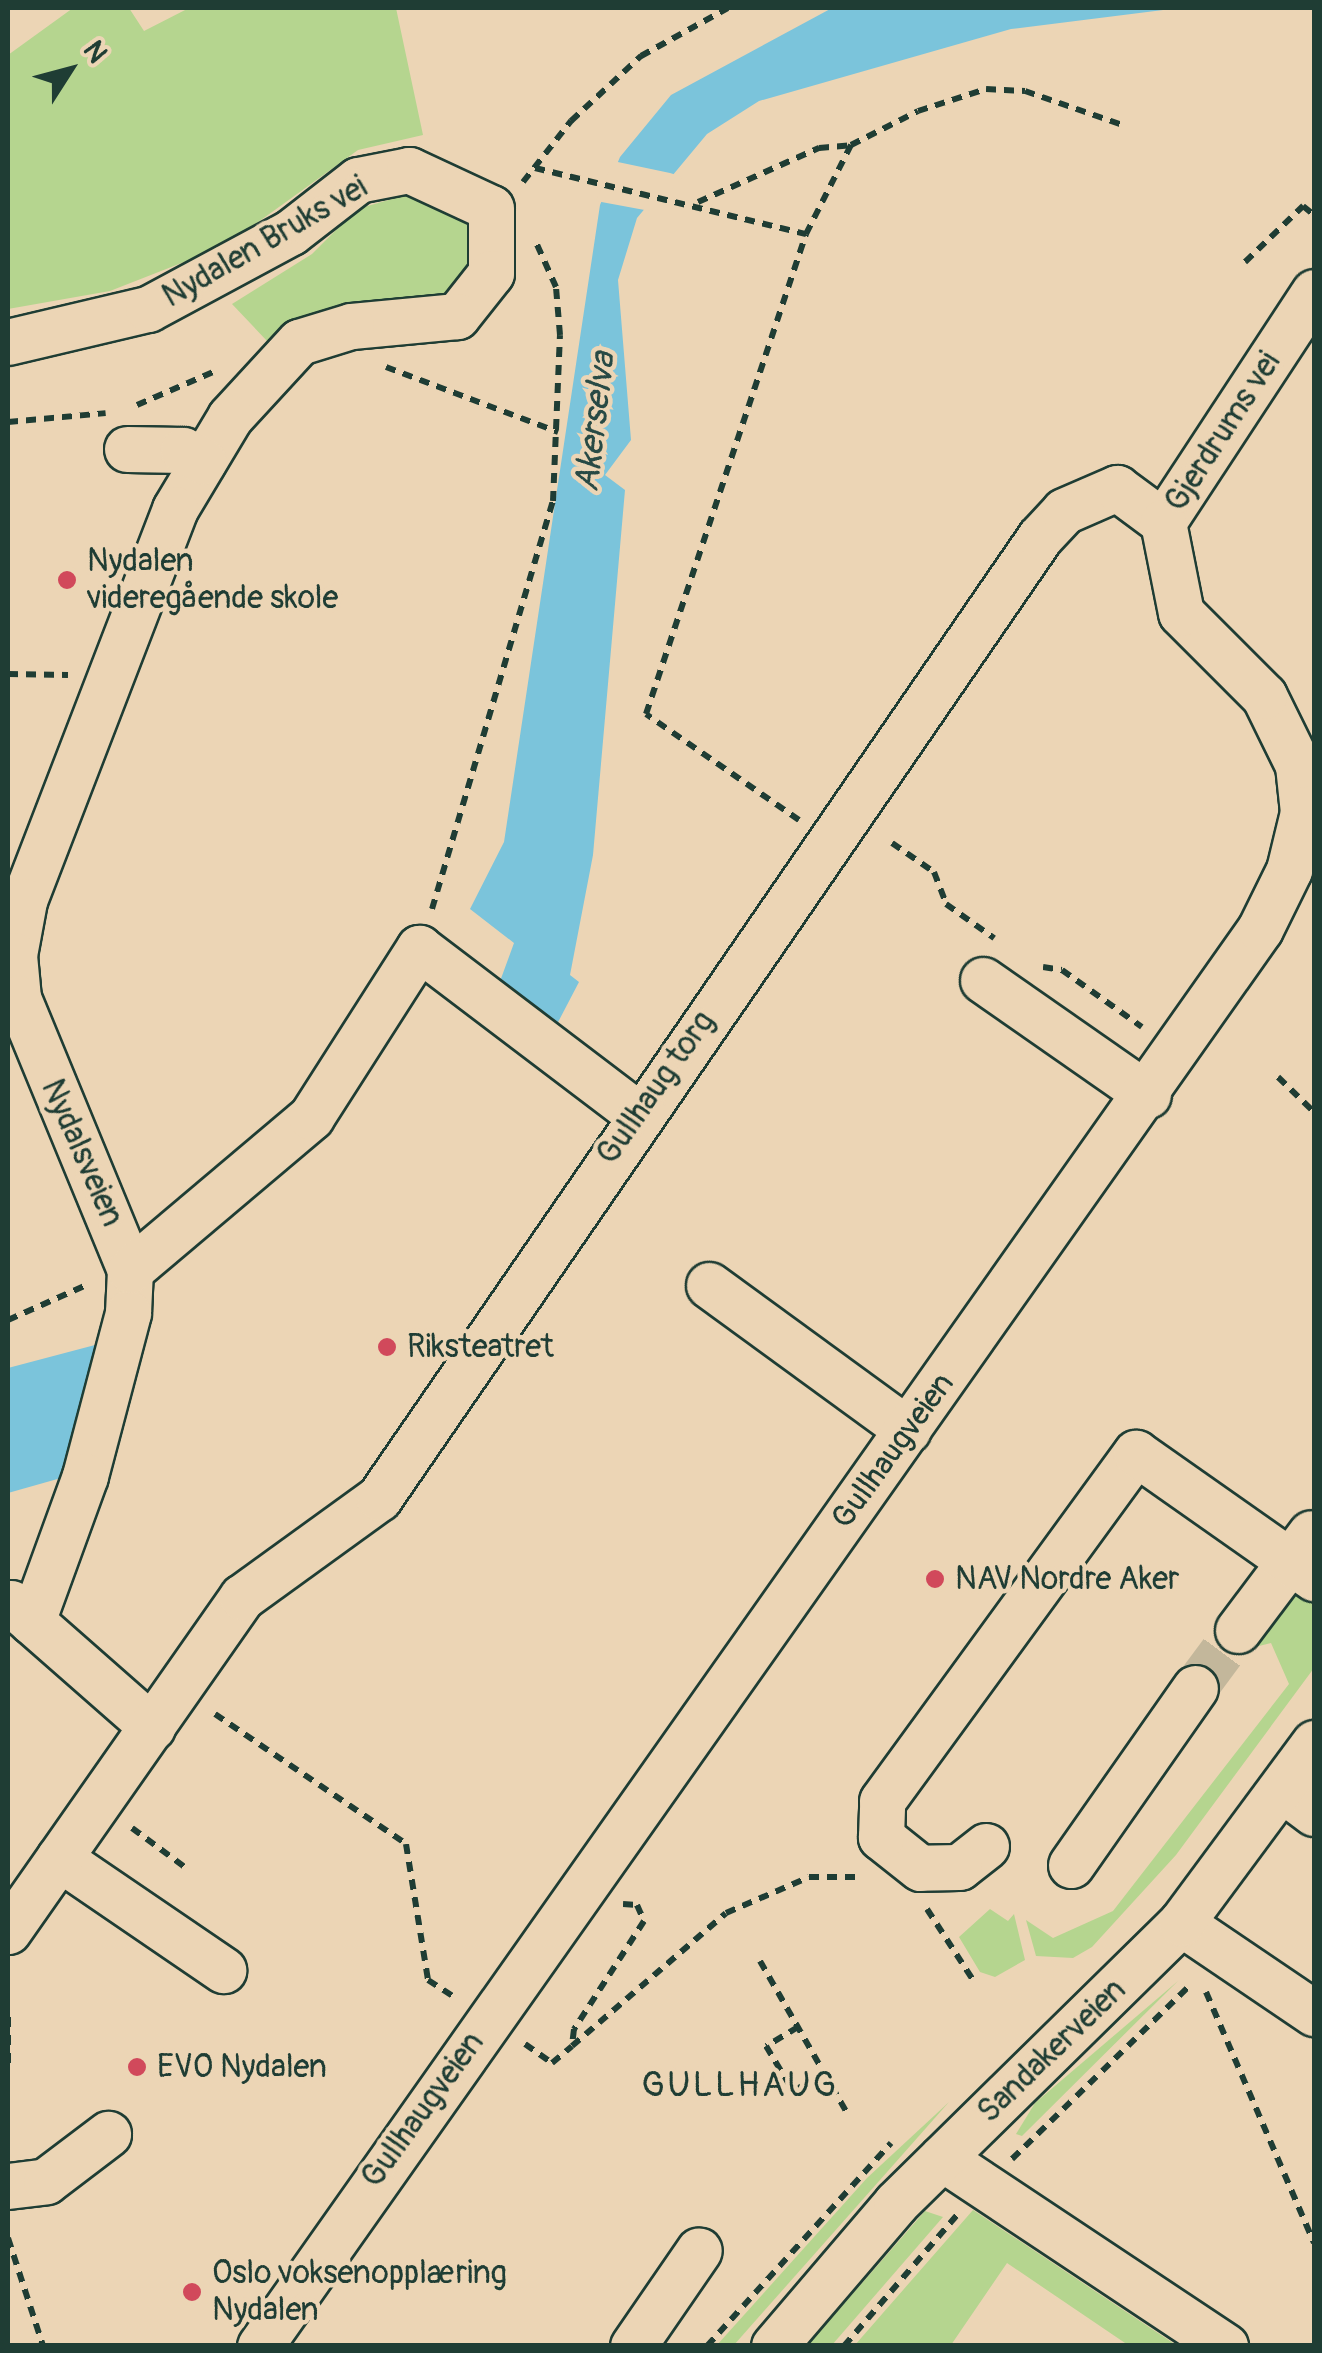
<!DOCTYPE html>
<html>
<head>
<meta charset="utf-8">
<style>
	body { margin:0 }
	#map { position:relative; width:1322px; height:2353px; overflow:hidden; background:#ecd5b5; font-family:Pangolin,sans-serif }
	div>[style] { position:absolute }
	.green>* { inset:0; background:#b5d58f }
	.water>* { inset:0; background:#7bc4db }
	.pier>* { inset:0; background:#ecd5b5 }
	.minor-tunnel>* { height:45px; margin-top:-22.5px; transform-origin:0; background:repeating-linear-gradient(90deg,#c3b79b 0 45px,transparent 0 67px) }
	.path>* { height:6px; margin-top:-3px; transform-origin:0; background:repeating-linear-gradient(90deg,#1f3d34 0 10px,transparent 0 18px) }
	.roads { filter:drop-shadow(2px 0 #1f3d34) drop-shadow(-2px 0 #1f3d34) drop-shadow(0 2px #1f3d34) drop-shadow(0 -2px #1f3d34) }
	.minor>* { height:45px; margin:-22.5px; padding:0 22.5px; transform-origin:22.5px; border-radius:22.5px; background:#ecd5b5 }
	.dots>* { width:28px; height:28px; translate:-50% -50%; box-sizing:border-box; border:5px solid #ecd5b5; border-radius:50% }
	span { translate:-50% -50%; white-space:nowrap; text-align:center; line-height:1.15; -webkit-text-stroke:9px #ecd5b5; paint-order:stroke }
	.street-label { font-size:32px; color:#1f3d34 }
	.poi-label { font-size:32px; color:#1f3d34 }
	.left { translate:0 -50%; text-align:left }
	.water-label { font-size:35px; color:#284a45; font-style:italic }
	.neighbourhood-label { font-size:35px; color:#1f3d34; letter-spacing:2.5px }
	.frame { position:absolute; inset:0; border:10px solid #1f3d34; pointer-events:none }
	.north { position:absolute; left:20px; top:20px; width:100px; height:100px; -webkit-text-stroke:8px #ecd5b5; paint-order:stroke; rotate:54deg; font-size:28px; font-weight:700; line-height:40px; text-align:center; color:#1f3d34 }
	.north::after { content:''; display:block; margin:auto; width:35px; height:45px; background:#1f3d34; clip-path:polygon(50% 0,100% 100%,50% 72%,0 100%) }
</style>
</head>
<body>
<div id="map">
	<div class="green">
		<i style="clip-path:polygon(73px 8px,129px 8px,144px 31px,189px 8px,396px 8px,423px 135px,358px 150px,225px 246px,110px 291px,8px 309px,8px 55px)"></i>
		<i style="clip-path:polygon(413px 193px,468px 218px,475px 240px,468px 270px,439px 300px,288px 326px,267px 341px,232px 304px,312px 254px,357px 209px)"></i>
		<i style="clip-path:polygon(1281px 1588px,1314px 1594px,1314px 1668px,1176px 1855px,1092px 1947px,1073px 1958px,1036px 1956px,1026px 1920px,1053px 1938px,1113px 1911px,1289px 1684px,1271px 1643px,1239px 1651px)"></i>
		<i style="clip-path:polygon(990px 1909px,1008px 1921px,1014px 1914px,1025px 1960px,995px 1977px,980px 1972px,959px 1937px)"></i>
		<i style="clip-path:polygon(1178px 1981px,1022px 2136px,1016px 2134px,1035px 2103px)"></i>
		<i style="clip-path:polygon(949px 2102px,734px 2345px,717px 2345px,867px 2178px)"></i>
		<i style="clip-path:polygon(973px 2210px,1176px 2345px,1128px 2345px,1007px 2263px,951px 2345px,855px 2345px)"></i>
		<i style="clip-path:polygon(925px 2211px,943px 2217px,832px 2345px,808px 2345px)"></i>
	</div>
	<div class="water">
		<i style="clip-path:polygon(832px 8px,1179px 8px,1011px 29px,759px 101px,707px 134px,637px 218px,618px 280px,631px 440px,605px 475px,625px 490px,593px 855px,570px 975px,579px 982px,555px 1028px,499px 984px,514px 943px,470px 909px,504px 842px,600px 205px,620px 157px,671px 95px)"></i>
		<i style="clip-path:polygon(95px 1345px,61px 1478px,8px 1493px,8px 1368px)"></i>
	</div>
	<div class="pier">
		<i style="clip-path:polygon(613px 161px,670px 173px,683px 177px,650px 211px,596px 201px)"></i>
	</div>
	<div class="minor-tunnel">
		<i style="left:1195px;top:1688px;width:72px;rotate:-53.4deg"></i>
	</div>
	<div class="path">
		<i style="left:535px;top:168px;width:279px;rotate:13.7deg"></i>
		<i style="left:806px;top:234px;width:100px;rotate:-63.2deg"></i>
		<i style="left:851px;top:145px;width:75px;rotate:-26.9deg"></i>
		<i style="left:918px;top:111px;width:71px;rotate:-17.9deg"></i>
		<i style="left:986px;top:89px;width:39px;rotate:3deg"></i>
		<i style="left:1025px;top:91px;width:101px;rotate:19.2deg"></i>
		<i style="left:523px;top:182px;width:78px;rotate:-51.8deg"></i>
		<i style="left:571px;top:121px;width:96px;rotate:-42.9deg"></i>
		<i style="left:641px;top:56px;width:99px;rotate:-28.9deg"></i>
		<i style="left:698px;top:202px;width:133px;rotate:-24.1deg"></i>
		<i style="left:819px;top:148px;width:32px;rotate:-5deg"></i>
		<i style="left:1245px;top:262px;width:81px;rotate:-44deg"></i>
		<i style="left:1303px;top:206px;width:14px;rotate:39deg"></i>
		<i style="left:386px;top:367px;width:184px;rotate:20.7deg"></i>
		<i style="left:137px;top:405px;width:83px;rotate:-23.5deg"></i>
		<i style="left:8px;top:422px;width:98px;rotate:-5.2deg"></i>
		<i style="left:8px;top:674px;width:60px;rotate:1deg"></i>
		<i style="left:799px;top:820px;width:186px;rotate:-145.3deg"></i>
		<i style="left:646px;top:714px;width:506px;rotate:-71.57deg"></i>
		<i style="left:892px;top:843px;width:51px;rotate:34.6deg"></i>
		<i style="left:934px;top:872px;width:34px;rotate:69deg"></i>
		<i style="left:946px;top:904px;width:59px;rotate:35.3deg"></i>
		<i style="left:432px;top:909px;width:426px;rotate:-73.5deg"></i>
		<i style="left:553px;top:501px;width:166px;rotate:-87.6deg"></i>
		<i style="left:560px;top:335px;width:48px;rotate:-94.8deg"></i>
		<i style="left:556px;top:287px;width:51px;rotate:-114.1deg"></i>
		<i style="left:1043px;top:967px;width:19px;rotate:9deg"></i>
		<i style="left:1062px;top:970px;width:98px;rotate:35.5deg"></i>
		<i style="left:1278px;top:1077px;width:50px;rotate:44.2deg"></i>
		<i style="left:8px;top:1320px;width:89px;rotate:-24deg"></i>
		<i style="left:215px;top:1714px;width:231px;rotate:34.2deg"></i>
		<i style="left:406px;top:1844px;width:138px;rotate:80.8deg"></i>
		<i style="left:428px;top:1980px;width:35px;rotate:33deg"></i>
		<i style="left:132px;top:1828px;width:67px;rotate:36.5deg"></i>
		<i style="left:623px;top:1904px;width:14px;rotate:4deg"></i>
		<i style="left:637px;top:1905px;width:17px;rotate:66deg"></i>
		<i style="left:644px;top:1921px;width:129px;rotate:122.9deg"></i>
		<i style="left:574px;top:2029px;width:17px;rotate:97deg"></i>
		<i style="left:572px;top:2046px;width:203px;rotate:-40.8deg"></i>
		<i style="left:726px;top:1913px;width:90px;rotate:-23.4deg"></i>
		<i style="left:809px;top:1877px;width:54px"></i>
		<i style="left:927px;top:1909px;width:88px;rotate:57deg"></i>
		<i style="left:760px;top:1961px;width:173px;rotate:60.2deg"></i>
		<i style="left:1206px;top:1992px;width:273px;rotate:66.7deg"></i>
		<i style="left:8px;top:2017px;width:54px;rotate:90deg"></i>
		<i style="left:798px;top:2027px;width:37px;rotate:149deg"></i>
		<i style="left:766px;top:2046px;width:52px;rotate:59deg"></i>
		<i style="left:793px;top:2091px;width:37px;rotate:-29deg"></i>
		<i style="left:525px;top:2044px;width:33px;rotate:35deg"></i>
		<i style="left:552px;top:2063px;width:26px;rotate:-40deg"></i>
		<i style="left:1012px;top:2159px;width:246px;rotate:-44.3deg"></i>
		<i style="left:8px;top:2238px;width:114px;rotate:72deg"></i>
		<i style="left:707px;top:2346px;width:274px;rotate:-47.8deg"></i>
		<i style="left:844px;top:2346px;width:174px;rotate:-49.2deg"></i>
	</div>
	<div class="roads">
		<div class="minor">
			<i style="left:8px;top:342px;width:144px;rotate:-13.3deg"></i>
			<i style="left:148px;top:309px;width:162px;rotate:-28.3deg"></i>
			<i style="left:291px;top:232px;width:85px;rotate:-37.8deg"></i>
			<i style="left:358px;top:180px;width:52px;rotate:-11.1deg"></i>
			<i style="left:409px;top:170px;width:90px;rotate:24.9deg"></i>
			<i style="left:491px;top:208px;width:65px;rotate:90deg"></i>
			<i style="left:491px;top:273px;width:55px;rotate:128.3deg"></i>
			<i style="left:457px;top:316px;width:106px;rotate:174.6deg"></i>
			<i style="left:351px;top:326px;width:54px;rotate:162.9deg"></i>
			<i style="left:299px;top:342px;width:102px;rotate:132.6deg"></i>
			<i style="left:230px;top:417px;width:107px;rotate:120.9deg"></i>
			<i style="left:175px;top:509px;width:420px;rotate:111.1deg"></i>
			<i style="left:24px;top:901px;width:55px;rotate:100.5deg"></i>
			<i style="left:14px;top:955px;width:43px;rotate:84.7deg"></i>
			<i style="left:18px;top:998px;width:294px;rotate:67.6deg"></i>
			<i style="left:130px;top:1270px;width:43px;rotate:92.7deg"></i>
			<i style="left:128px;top:1313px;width:169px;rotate:104.8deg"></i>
			<i style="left:85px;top:1476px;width:155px;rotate:110deg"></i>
			<i style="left:127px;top:449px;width:56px;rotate:1deg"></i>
			<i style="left:183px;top:450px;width:23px;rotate:29deg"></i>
			<i style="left:1163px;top:522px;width:275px;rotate:-56.7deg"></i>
			<i style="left:983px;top:980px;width:201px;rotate:34.9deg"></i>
			<i style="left:130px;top:1270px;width:237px;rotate:-40.2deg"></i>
			<i style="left:311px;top:1117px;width:201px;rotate:-57.4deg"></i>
			<i style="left:419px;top:948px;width:273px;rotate:37.2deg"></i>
			<i style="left:709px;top:1285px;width:246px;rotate:36.1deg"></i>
			<i style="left:11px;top:1603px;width:188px;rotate:41.3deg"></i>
			<i style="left:1238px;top:1630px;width:121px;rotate:-53deg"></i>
			<i style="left:1282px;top:1789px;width:40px;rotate:37deg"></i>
			<i style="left:986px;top:1846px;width:34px;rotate:142deg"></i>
			<i style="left:959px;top:1867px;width:39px;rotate:179deg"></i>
			<i style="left:920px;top:1868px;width:50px;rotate:-141.5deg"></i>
			<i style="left:881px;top:1837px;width:36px;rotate:-88deg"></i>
			<i style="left:882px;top:1801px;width:431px;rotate:-53.9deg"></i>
			<i style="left:1136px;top:1453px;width:218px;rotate:35.1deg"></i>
			<i style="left:59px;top:1858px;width:199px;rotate:34.3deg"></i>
			<i style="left:1071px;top:1865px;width:216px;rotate:-55deg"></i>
			<i style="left:1181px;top:1923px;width:161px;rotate:34.1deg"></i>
			<i style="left:8px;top:1931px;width:408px;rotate:-55deg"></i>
			<i style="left:242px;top:1597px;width:169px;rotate:-35.9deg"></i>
			<i style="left:379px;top:1498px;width:1166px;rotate:-55.48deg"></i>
			<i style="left:1040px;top:537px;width:35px;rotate:-47deg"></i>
			<i style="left:1064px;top:511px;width:58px;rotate:-23.5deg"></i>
			<i style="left:1117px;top:488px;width:57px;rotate:36.5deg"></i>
			<i style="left:942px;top:2158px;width:340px;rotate:33.6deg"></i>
			<i style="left:8px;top:2186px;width:38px;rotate:-7deg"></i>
			<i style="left:46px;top:2181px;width:78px;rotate:-37.2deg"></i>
			<i style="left:260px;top:2346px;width:1734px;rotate:-54.79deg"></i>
			<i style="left:1260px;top:929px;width:66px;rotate:-63.8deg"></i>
			<i style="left:1289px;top:870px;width:60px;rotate:-76.4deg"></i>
			<i style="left:1303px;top:812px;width:47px;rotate:-96.1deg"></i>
			<i style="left:1298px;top:765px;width:77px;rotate:-116.2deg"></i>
			<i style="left:1264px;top:696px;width:117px;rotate:-135deg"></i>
			<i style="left:1181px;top:613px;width:93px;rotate:-101.2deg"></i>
			<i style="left:633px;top:2346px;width:116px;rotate:-55.5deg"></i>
			<i style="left:774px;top:2346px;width:188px;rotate:-49.5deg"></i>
			<i style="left:896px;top:2203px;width:400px;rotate:-44.5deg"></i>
			<i style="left:1181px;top:1923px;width:224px;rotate:-53.5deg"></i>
		</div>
	</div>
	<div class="dots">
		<i style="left:67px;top:580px;background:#d1495b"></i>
		<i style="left:387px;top:1347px;background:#d1495b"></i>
		<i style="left:935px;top:1579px;background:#d1495b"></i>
		<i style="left:137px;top:2067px;background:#d1495b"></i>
		<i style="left:192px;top:2292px;background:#d1495b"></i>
	</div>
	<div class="street-label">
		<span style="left:265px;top:242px;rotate:-30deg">Nydalen Bruks vei</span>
		<span style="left:1223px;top:432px;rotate:-57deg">Gjerdrums vei</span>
		<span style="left:656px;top:1088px;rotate:-55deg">Gullhaug torg</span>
		<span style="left:82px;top:1153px;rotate:66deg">Nydalsveien</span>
		<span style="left:893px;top:1451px;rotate:-54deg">Gullhaugveien</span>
		<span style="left:1052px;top:2051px;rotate:-44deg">Sandakerveien</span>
		<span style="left:423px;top:2110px;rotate:-54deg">Gullhaugveien</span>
	</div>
	<div class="poi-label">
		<span class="left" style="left:87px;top:580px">Nydalen<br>videregående skole</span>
		<span class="left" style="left:407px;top:1347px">Riksteatret</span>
		<span class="left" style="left:955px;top:1579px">NAV Nordre Aker</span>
		<span class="left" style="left:157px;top:2067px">EVO Nydalen</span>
		<span class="left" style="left:212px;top:2292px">Oslo voksenopplæring<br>Nydalen</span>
	</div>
	<div class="water-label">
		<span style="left:595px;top:422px;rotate:-83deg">Akerselva</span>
	</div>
	<div class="neighbourhood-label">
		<span style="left:740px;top:2085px">GULLHAUG</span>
	</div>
	<div class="frame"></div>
	<div class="north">N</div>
</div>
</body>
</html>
